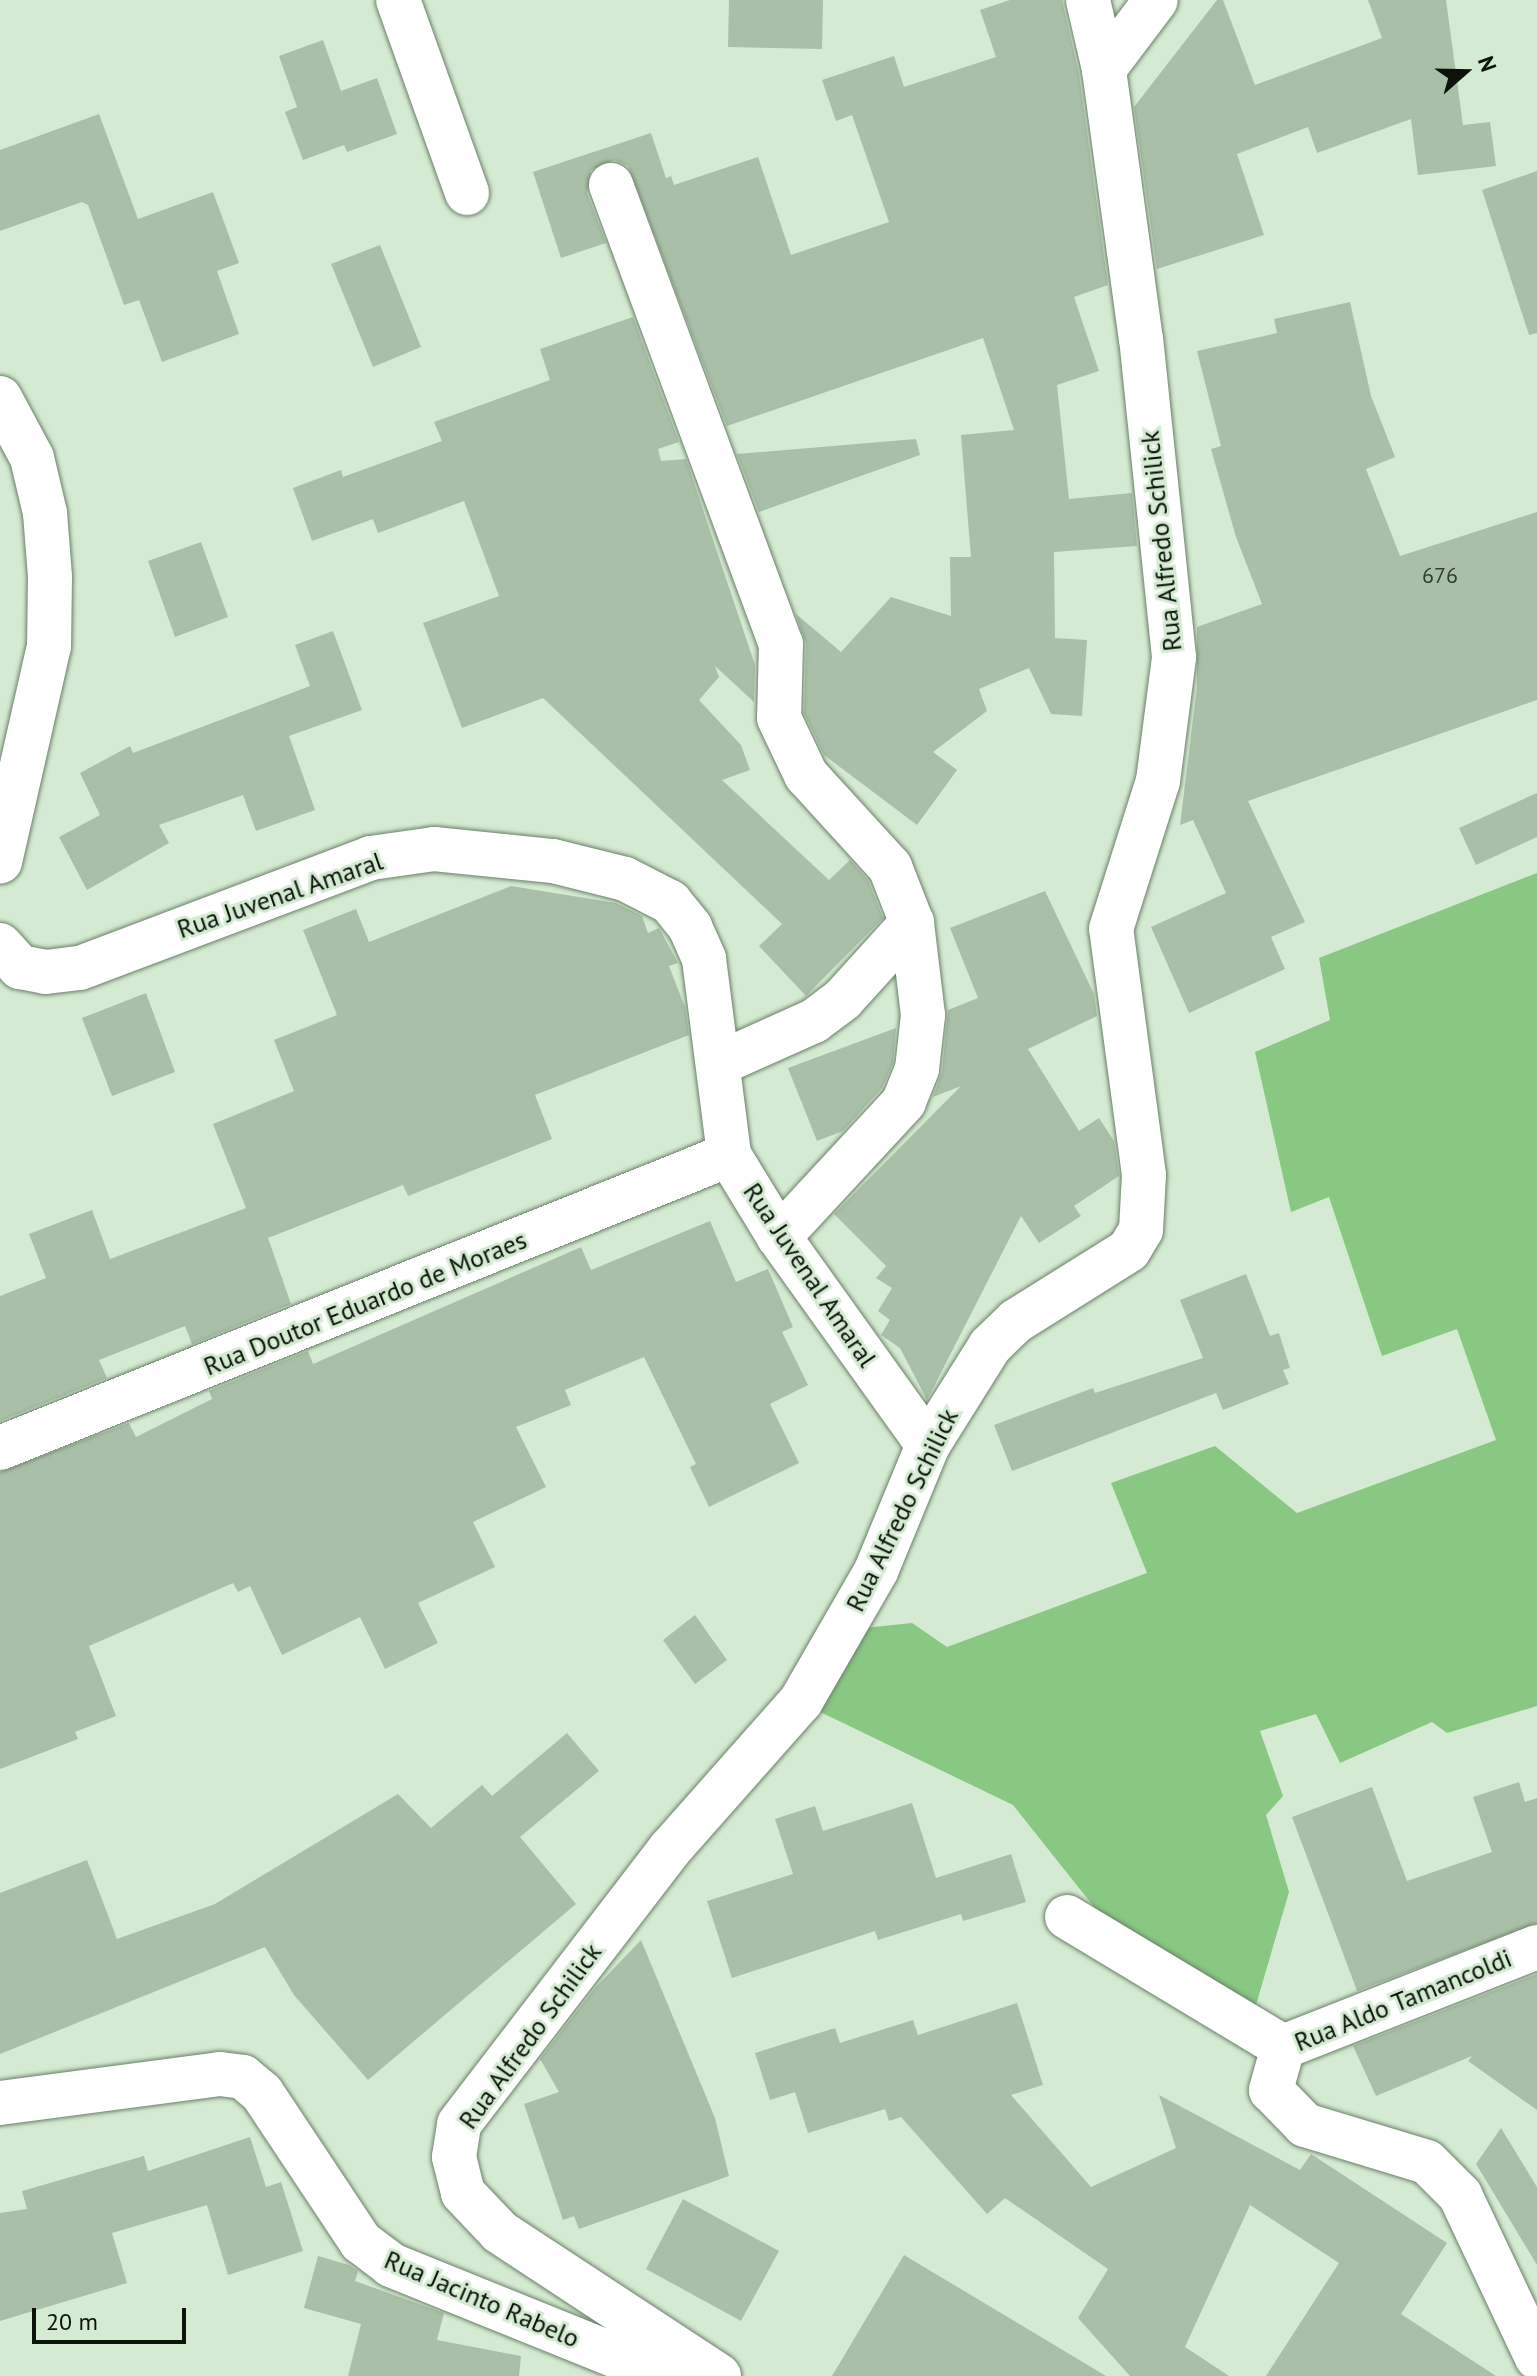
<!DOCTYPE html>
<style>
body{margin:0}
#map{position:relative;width:1537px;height:2376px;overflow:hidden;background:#d5ead2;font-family:"PT Sans",sans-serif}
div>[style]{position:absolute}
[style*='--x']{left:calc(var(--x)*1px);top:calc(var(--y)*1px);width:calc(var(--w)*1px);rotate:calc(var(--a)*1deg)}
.forest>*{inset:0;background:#88c883}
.building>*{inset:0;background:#aabfa8}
.roads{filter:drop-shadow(0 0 2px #6c806a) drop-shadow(0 0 2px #6c806a)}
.minor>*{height:44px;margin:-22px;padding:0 22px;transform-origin:22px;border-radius:22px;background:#fff}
span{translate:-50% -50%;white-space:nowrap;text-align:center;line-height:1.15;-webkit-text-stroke:6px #d5ead2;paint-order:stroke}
.number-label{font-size:22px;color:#333e32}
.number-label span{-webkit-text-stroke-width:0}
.street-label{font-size:26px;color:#0b130b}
.north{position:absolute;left:1425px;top:32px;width:80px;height:80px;-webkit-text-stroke:6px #d5ead2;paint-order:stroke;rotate:70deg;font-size:22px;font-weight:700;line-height:32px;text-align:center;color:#0b130b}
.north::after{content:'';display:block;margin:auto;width:28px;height:36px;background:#0b130b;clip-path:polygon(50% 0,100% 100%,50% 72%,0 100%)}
.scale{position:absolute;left:32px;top:2308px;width:154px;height:36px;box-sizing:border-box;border:4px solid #0b130b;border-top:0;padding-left:10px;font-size:24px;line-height:28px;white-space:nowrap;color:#0b130b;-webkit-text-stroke:6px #d5ead2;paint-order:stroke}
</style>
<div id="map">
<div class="forest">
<div style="clip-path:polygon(1537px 873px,1537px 1706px,1447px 1733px,1432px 1722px,1340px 1763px,1316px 1714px,1260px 1731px,1283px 1796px,1266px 1815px,1289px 1892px,1251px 2022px,1106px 1922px,1013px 1805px,812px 1708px,864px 1628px,912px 1623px,947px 1647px,1147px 1573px,1111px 1483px,1215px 1446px,1297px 1513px,1496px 1440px,1457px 1329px,1382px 1356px,1329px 1197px,1291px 1212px,1255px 1052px,1330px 1020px,1319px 958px)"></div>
</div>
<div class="building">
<div style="clip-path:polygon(729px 0,823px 0,822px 49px,728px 47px)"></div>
<div style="clip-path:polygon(1010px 0,1062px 0,1079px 74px,1108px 285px,1074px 297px,1099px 371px,1057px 385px,1069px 499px,1132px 493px,1137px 546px,1054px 552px,1055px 638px,1087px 640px,1082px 716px,1051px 714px,1029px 668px,979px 689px,987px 711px,933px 752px,957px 770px,917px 825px,824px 755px,804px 713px,806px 644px,796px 614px,841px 652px,891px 597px,951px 616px,950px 557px,971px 557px,961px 435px,1014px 430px,983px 338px,727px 426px,628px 166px,614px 160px,591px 170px,587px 193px,606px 243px,561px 258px,533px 172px,651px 133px,666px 178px,671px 176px,674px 185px,758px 157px,791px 255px,889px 222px,852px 115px,836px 121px,822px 80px,894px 56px,904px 87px,996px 57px,980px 10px)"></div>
<div style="clip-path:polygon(1217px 0,1223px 0,1255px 85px,1382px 38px,1368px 0,1446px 0,1463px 125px,1490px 122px,1496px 166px,1418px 175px,1411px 119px,1317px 153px,1308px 127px,1237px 154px,1264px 235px,1157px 269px,1134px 107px)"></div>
<div style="clip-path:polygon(323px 40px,341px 91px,377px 78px,397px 134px,347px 152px,344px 145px,303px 160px,285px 112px,297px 107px,279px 56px)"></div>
<div style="clip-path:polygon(99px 114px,138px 219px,213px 192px,239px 263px,217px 271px,239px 334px,162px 362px,139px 300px,124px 305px,88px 205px,82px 202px,0 231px,0 150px)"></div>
<div style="clip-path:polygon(1537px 171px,1537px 333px,1529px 335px,1482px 190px)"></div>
<div style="clip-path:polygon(380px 245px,421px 347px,373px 367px,331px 264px)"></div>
<div style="clip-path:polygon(1350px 302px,1371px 396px,1395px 457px,1366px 469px,1400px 556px,1537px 512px,1537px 700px,1248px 801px,1305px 922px,1271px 937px,1285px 969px,1189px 1013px,1151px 927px,1226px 893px,1193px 820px,1180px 825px,1197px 687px,1197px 627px,1262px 604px,1236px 537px,1211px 449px,1221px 446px,1197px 351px,1277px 333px,1274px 319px)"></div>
<div style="clip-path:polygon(633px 317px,679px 442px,658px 449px,661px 461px,686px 459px,755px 665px,754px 702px,715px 666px,719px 677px,699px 700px,741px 745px,750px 770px,722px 780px,829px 880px,850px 860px,868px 880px,883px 918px,806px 996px,759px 946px,782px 924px,543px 698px,462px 728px,423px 623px,499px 596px,464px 501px,378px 533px,373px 519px,312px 541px,293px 488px,341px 470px,343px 477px,442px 441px,434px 422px,550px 380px,540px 349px)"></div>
<div style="clip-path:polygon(916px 439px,920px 455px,759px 512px,737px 454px)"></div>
<div style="clip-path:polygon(201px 542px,228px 617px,175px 637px,148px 561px)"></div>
<div style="clip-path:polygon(333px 631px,362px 710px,289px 736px,315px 810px,256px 831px,243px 795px,159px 825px,169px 843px,87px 890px,59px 837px,100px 815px,80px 773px,130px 746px,133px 753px,310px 686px,295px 645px)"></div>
<div style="clip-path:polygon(1537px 793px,1537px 837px,1476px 865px,1459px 828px)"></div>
<div style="clip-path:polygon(511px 886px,616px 903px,642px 916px,648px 933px,659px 928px,678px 963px,669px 966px,685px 1007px,689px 1035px,535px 1095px,552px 1139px,408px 1196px,403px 1185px,268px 1238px,291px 1304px,192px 1344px,185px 1326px,99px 1360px,107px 1378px,0 1421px,0 1296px,46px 1278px,29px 1234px,92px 1210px,110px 1259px,246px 1208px,213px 1124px,294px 1091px,274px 1040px,337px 1015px,303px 930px,356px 909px,369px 942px)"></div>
<div style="clip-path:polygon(1045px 891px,1094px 994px,1097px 1016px,1028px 1049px,1079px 1131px,1099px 1118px,1114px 1141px,1119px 1176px,1074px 1206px,1081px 1216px,1039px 1243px,1021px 1216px,927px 1400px,900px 1348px,881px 1335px,890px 1320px,878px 1311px,892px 1288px,876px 1278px,886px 1266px,834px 1214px,961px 1086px,933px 1097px,942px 1072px,948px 1010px,978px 998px,950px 928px)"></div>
<div style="clip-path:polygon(146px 993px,175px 1072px,112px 1096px,82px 1018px)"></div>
<div style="clip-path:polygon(896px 1028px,893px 1063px,882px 1088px,843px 1131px,817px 1141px,788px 1068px)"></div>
<div style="clip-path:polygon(710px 1221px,736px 1282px,768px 1269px,793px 1327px,782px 1332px,808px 1385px,770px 1404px,799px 1463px,709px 1507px,690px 1467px,696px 1464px,644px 1357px,565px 1390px,571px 1405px,516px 1427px,546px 1487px,473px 1522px,495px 1567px,418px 1603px,438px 1643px,385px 1669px,360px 1617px,282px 1655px,250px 1586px,238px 1592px,233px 1583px,89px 1646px,116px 1716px,75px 1732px,78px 1739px,0 1769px,0 1472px,129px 1423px,136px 1437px,212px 1399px,209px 1391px,308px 1351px,313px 1364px,581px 1247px,591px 1270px)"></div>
<div style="clip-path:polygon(1246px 1274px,1270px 1336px,1279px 1333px,1290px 1368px,1283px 1370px,1289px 1384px,1223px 1410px,1216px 1393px,1012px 1471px,994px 1425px,1093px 1388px,1095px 1393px,1203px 1358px,1180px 1300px)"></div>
<div style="clip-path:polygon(695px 1615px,727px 1660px,695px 1684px,663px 1640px)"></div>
<div style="clip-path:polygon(567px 1733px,599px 1771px,520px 1837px,576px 1904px,368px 2080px,294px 1995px,265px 1947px,0 2054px,0 1893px,87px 1860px,117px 1939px,215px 1904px,398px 1794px,431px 1828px,482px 1785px,492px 1796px)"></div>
<div style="clip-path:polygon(1519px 1782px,1525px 1802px,1537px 1798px,1537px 1923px,1357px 1991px,1292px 1817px,1372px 1787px,1407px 1881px,1492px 1852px,1473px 1797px)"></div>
<div style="clip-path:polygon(912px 1803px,936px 1878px,1011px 1854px,1026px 1902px,963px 1921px,961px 1914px,878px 1940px,875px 1931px,732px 1978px,707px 1901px,793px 1874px,775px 1819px,815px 1806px,823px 1831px)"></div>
<div style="clip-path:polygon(641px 1940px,715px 2118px,729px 2176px,579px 2229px,574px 2216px,563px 2220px,524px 2104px,559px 2092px,540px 2059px,595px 1988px)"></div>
<div style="clip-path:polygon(1537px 1974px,1537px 2110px,1468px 2061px,1472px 2056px,1376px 2096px,1353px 2046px)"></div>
<div style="clip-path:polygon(1017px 2003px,1043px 2085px,1011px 2095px,1091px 2187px,1176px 2148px,1159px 2095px,1300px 2170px,1311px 2154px,1447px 2243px,1401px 2314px,1496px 2376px,1266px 2376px,1339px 2263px,1250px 2205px,1185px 2347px,1229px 2376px,1130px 2376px,1078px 2318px,1108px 2269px,1005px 2198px,987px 2214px,901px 2117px,889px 2121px,885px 2109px,808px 2133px,795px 2092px,770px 2100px,755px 2053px,835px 2028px,840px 2043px,913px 2020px,918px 2035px)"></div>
<div style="clip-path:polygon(1501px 2128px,1537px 2187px,1537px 2265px,1476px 2164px)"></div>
<div style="clip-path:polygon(250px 2137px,266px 2187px,281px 2182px,303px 2251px,228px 2275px,207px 2205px,112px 2233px,127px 2283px,0 2321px,0 2213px,27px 2209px,22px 2191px,144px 2156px,148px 2171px)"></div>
<div style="clip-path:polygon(683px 2199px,779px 2251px,741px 2321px,646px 2269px)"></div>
<div style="clip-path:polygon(904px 2255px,1016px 2322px,1106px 2376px,832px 2376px)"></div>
<div style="clip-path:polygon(318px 2256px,349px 2265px,358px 2271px,355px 2281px,444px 2313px,437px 2340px,521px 2356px,519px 2376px,348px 2376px,361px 2324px,304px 2308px)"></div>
</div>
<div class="roads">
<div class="minor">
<div style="--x:398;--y:0;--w:205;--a:70.3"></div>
<div style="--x:1104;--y:69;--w:86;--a:-53"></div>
<div style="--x:611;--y:185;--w:489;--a:69.7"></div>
<div style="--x:781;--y:644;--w:74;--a:91.5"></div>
<div style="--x:779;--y:718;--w:63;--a:64.7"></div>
<div style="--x:806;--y:775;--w:125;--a:47.6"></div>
<div style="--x:890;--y:867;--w:60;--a:68.6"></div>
<div style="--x:912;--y:923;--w:93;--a:83.2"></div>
<div style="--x:923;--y:1015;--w:54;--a:96.3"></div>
<div style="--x:917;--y:1069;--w:35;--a:112"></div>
<div style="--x:904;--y:1102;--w:184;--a:132.8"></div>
<div style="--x:0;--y:398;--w:68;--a:61.9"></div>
<div style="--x:32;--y:458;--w:57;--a:76.7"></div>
<div style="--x:45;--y:513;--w:64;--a:85.5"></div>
<div style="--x:50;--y:577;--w:69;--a:90.8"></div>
<div style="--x:49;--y:646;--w:221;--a:102.8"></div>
<div style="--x:0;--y:945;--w:30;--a:48"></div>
<div style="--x:20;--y:967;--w:26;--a:11"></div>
<div style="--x:46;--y:972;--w:34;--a:-7"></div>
<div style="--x:80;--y:968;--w:311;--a:-20.7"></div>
<div style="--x:371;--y:858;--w:64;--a:-8.1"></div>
<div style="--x:434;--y:849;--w:120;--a:5.8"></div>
<div style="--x:553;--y:861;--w:74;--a:14"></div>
<div style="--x:625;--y:879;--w:51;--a:27.1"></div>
<div style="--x:670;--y:902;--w:32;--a:51"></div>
<div style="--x:690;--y:927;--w:35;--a:66"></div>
<div style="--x:704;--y:959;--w:198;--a:82.7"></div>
<div style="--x:729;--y:1155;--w:96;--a:58.6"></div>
<div style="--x:779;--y:1237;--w:256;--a:54.4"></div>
<div style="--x:720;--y:1063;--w:103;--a:-24.1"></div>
<div style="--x:814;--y:1021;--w:36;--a:-37"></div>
<div style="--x:843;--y:999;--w:103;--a:-47.8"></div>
<div style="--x:0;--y:1448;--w:786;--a:-21.9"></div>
<div style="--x:1067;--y:1917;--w:252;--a:31"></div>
<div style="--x:1537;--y:1947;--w:273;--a:158.5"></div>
<div style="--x:1283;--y:2047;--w:45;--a:105.6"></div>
<div style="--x:1271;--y:2090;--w:49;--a:45.8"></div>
<div style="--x:1305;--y:2125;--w:127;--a:16.9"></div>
<div style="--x:1427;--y:2162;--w:47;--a:45"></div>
<div style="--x:1460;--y:2195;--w:180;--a:64.7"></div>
<div style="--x:0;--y:2103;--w:222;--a:-7.5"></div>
<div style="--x:220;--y:2074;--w:23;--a:7"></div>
<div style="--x:243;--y:2077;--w:25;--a:40"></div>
<div style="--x:262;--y:2093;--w:179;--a:56.4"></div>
<div style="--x:361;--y:2242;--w:38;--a:37"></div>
<div style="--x:391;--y:2265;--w:297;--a:22"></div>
<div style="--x:719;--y:2376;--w:262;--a:-146.7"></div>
<div style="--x:500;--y:2232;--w:54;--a:-133.5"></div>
<div style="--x:463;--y:2193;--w:37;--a:-104"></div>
<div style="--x:454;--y:2157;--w:33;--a:-81"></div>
<div style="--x:459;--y:2124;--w:347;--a:-52.5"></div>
<div style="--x:670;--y:1849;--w:198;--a:-48.5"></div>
<div style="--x:801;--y:1701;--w:150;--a:-60"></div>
<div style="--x:876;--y:1571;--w:136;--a:-67.6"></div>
<div style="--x:928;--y:1445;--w:117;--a:-57.9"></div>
<div style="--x:990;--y:1346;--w:36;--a:-44"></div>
<div style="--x:1016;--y:1321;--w:133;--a:-32.1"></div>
<div style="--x:1129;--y:1250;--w:23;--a:-59"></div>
<div style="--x:1141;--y:1230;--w:55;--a:-86.9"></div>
<div style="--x:1144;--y:1175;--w:248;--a:-97.6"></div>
<div style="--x:1111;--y:929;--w:155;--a:-72.4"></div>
<div style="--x:1158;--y:781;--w:125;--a:-82.6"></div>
<div style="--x:1174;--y:657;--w:319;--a:-95.9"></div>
<div style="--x:1141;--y:340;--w:274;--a:-97.8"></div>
<div style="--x:1104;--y:69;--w:71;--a:-103.1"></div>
</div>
</div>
<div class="number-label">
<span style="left:1440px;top:576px">676</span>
</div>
<div class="street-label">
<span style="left:1161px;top:541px;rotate:-96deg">Rua Alfredo Schilick</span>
<span style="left:280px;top:895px;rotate:-19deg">Rua Juvenal Amaral</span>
<span style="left:810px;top:1275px;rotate:56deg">Rua Juvenal Amaral</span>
<span style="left:365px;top:1303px;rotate:-22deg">Rua Doutor Eduardo de Moraes</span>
<span style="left:902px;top:1510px;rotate:-64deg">Rua Alfredo Schilick</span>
<span style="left:1403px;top:2000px;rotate:-22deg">Rua Aldo Tamancoldi</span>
<span style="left:530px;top:2036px;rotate:-54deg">Rua Alfredo Schilick</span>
<span style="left:482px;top:2299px;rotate:23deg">Rua Jacinto Rabelo</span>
</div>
<div class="north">N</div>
<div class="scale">20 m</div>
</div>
